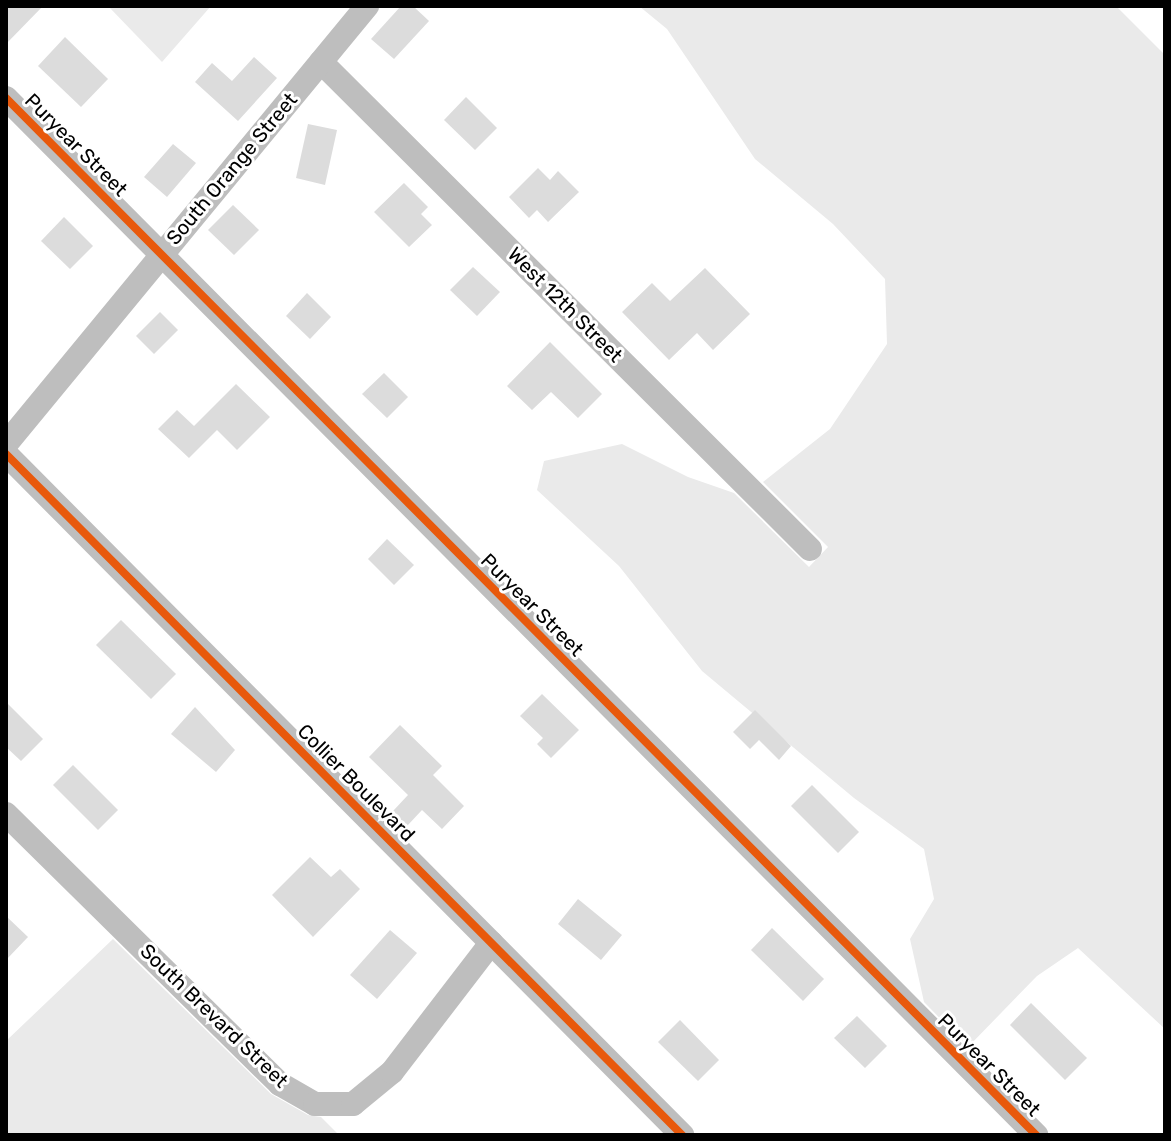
<!DOCTYPE html>
<style>
body{margin:0}
#map{position:relative;width:1171px;height:1141px;overflow:hidden;background:#fff;font-family:Rubik,sans-serif}
div>[style]{position:absolute}
[style*='--x']{left:calc(var(--x)*1px);top:calc(var(--y)*1px);width:calc(var(--w)*1px);rotate:calc(var(--a)*1deg)}
.green>*{inset:0;background:#eaeaea}
.building>*{inset:0;background:#dcdcdc}
.minor>*{height:24px;margin:-12px;padding:0 12px;transform-origin:12px;border-radius:12px;background:#bebebe}
.cycleway>*{height:8px;margin:-4px;padding:0 4px;transform-origin:4px;border-radius:4px;background:#e8590c}
span{translate:-50% -50%;white-space:nowrap;text-align:center;line-height:1.15;-webkit-text-stroke:6px #fff;paint-order:stroke}
.street-label{font-size:20px;color:#000}
.frame{position:absolute;inset:0;border:8px solid #000;pointer-events:none}
</style>
<div id="map">
<div class="green">
<div style="clip-path:polygon(108px 6px,211px 6px,162px 62px)"></div>
<div style="clip-path:polygon(639px 6px,1116px 6px,1165px 55px,1165px 1029px,1078px 948px,1037px 976px,968px 1047px,924px 1002px,910px 939px,934px 899px,924px 849px,854px 798px,702px 671px,619px 566px,537px 490px,544px 461px,622px 444px,688px 477px,734px 493px,809px 567px,828px 547px,763px 482px,830px 429px,887px 344px,885px 279px,833px 224px,755px 159px,667px 29px)"></div>
<div style="clip-path:polygon(113px 939px,271px 1094px,308px 1115px,321px 1117px,339px 1135px,6px 1135px,6px 1041px)"></div>
</div>
<div class="building">
<div style="clip-path:polygon(6px 6px,43px 6px,6px 44px)"></div>
<div style="clip-path:polygon(401px 6px,413px 6px,429px 21px,394px 59px,371px 39px)"></div>
<div style="clip-path:polygon(65px 37px,108px 79px,81px 107px,38px 66px)"></div>
<div style="clip-path:polygon(254px 57px,277px 78px,238px 121px,195px 82px,212px 63px,232px 81px)"></div>
<div style="clip-path:polygon(466px 97px,497px 128px,475px 150px,444px 120px)"></div>
<div style="clip-path:polygon(308px 124px,337px 130px,325px 185px,296px 178px)"></div>
<div style="clip-path:polygon(173px 144px,196px 163px,167px 197px,144px 177px)"></div>
<div style="clip-path:polygon(538px 168px,550px 180px,558px 171px,579px 192px,548px 222px,537px 210px,529px 218px,509px 197px)"></div>
<div style="clip-path:polygon(404px 183px,428px 207px,421px 214px,432px 225px,409px 247px,374px 212px)"></div>
<div style="clip-path:polygon(233px 205px,259px 230px,234px 255px,208px 230px)"></div>
<div style="clip-path:polygon(64px 217px,93px 246px,70px 269px,41px 241px)"></div>
<div style="clip-path:polygon(473px 267px,500px 292px,477px 316px,450px 290px)"></div>
<div style="clip-path:polygon(705px 268px,750px 314px,713px 350px,697px 333px,669px 360px,622px 312px,652px 283px,670px 301px)"></div>
<div style="clip-path:polygon(307px 293px,331px 317px,310px 339px,286px 316px)"></div>
<div style="clip-path:polygon(160px 312px,178px 330px,154px 354px,136px 336px)"></div>
<div style="clip-path:polygon(550px 342px,602px 394px,578px 418px,551px 392px,532px 410px,507px 386px)"></div>
<div style="clip-path:polygon(384px 373px,408px 397px,387px 418px,362px 394px)"></div>
<div style="clip-path:polygon(236px 384px,270px 417px,237px 450px,217px 430px,189px 458px,158px 429px,177px 410px,194px 426px)"></div>
<div style="clip-path:polygon(387px 539px,414px 565px,394px 585px,368px 559px)"></div>
<div style="clip-path:polygon(121px 620px,176px 674px,151px 699px,96px 645px)"></div>
<div style="clip-path:polygon(542px 694px,579px 730px,551px 758px,537px 744px,543px 738px,520px 716px)"></div>
<div style="clip-path:polygon(6px 702px,43px 739px,21px 761px,6px 747px)"></div>
<div style="clip-path:polygon(195px 707px,235px 750px,216px 772px,171px 734px)"></div>
<div style="clip-path:polygon(755px 710px,791px 746px,779px 760px,759px 740px,750px 749px,733px 732px)"></div>
<div style="clip-path:polygon(400px 725px,442px 766px,433px 775px,464px 806px,442px 829px,422px 810px,407px 826px,393px 811px,408px 795px,369px 757px)"></div>
<div style="clip-path:polygon(73px 765px,118px 810px,98px 830px,53px 785px)"></div>
<div style="clip-path:polygon(812px 785px,859px 832px,838px 853px,791px 806px)"></div>
<div style="clip-path:polygon(310px 857px,331px 877px,340px 869px,360px 889px,313px 937px,272px 895px)"></div>
<div style="clip-path:polygon(578px 899px,622px 935px,601px 960px,558px 924px)"></div>
<div style="clip-path:polygon(6px 916px,28px 937px,6px 960px)"></div>
<div style="clip-path:polygon(772px 928px,824px 979px,803px 1001px,751px 950px)"></div>
<div style="clip-path:polygon(390px 930px,417px 953px,377px 999px,350px 975px)"></div>
<div style="clip-path:polygon(1031px 1003px,1087px 1058px,1065px 1080px,1010px 1025px)"></div>
<div style="clip-path:polygon(857px 1016px,887px 1046px,865px 1068px,834px 1038px)"></div>
<div style="clip-path:polygon(680px 1020px,719px 1060px,698px 1081px,658px 1042px)"></div>
</div>
<div class="minor">
<div style="--x:321;--y:62;--w:690;--a:44.88"></div>
<div style="--x:6;--y:98;--w:1462;--a:45.19"></div>
<div style="--x:6;--y:444;--w:568;--a:-50.5"></div>
<div style="--x:6;--y:454;--w:960;--a:45.21"></div>
<div style="--x:6;--y:814;--w:385;--a:44.6"></div>
<div style="--x:280;--y:1084;--w:40;--a:29.7"></div>
<div style="--x:315;--y:1104;--w:38;--a:0"></div>
<div style="--x:353;--y:1104;--w:50;--a:-39.4"></div>
<div style="--x:392;--y:1072;--w:163;--a:-52.5"></div>
</div>
<div class="cycleway">
<div style="--x:6;--y:98;--w:1462;--a:45.19"></div>
<div style="--x:6;--y:454;--w:960;--a:45.21"></div>
</div>
<div class="street-label">
<span style="left:76px;top:145px;rotate:45deg">Puryear Street</span>
<span style="left:232px;top:169px;rotate:-50deg">South Orange Street</span>
<span style="left:565px;top:305px;rotate:45deg">West 12th Street</span>
<span style="left:532px;top:605px;rotate:45deg">Puryear Street</span>
<span style="left:356px;top:783px;rotate:45deg">Collier Boulevard</span>
<span style="left:214px;top:1016px;rotate:44deg">South Brevard Street</span>
<span style="left:989px;top:1065px;rotate:45deg">Puryear Street</span>
</div>
<div class="frame"></div>
</div>
